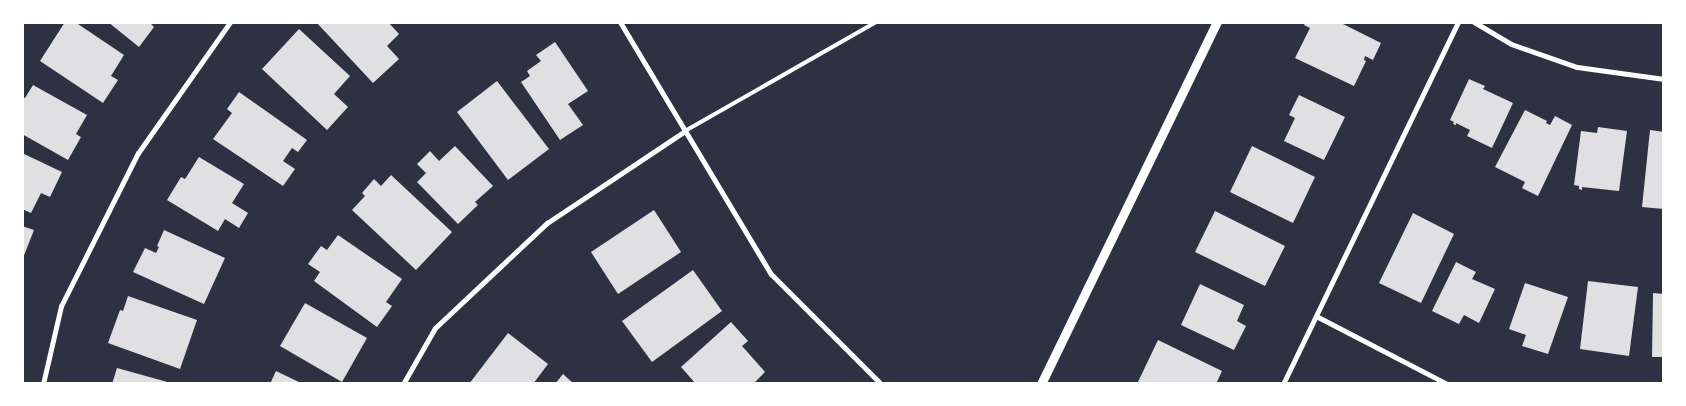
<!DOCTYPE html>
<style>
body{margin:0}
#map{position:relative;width:1686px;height:406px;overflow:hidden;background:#2d3142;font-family:"Space Grotesk",sans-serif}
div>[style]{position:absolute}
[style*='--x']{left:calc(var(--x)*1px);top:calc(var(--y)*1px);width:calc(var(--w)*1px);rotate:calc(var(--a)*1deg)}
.building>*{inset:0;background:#e0e0e3}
.service>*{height:4px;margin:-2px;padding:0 2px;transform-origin:2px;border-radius:2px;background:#fff}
.minor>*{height:5px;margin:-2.5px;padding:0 2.5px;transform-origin:2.5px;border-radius:2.5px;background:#fff}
.tertiary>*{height:9px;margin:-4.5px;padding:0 4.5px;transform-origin:4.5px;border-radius:4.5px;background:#fff}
span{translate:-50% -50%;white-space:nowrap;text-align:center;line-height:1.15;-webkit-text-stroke:4px #fff;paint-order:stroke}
.frame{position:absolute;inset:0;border:24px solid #fff;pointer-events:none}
</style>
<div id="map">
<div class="building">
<div style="clip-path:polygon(65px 22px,75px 22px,124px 55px,111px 76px,118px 80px,103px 103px,40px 61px)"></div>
<div style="clip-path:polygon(108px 22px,149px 22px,154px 27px,139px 47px)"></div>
<div style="clip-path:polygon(316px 22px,388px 22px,399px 34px,387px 46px,399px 59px,373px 83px)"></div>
<div style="clip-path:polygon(1306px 22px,1339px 22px,1381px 43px,1373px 60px,1365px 56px,1364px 60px,1366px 61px,1354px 86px,1295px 58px,1310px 28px,1304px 25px)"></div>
<div style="clip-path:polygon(299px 29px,350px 76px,334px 94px,348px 107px,327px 130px,262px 69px)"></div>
<div style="clip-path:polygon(555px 42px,588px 91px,568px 104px,583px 125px,560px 140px,521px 82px,530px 76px,527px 71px,541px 61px,536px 55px)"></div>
<div style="clip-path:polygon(1469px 79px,1485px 86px,1483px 89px,1513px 103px,1492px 148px,1467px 136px,1470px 130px,1456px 123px,1456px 125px,1453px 124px,1454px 122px,1450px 120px)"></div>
<div style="clip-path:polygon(497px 81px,549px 149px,508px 180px,457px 112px)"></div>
<div style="clip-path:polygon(33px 85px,87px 115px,76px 134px,81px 137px,68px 160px,22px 134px,22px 97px,25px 98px)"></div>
<div style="clip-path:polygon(239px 92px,307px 140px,298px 152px,292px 148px,283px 161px,295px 169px,283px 186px,213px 139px,232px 113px,227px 109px)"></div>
<div style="clip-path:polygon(1299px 95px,1345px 117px,1324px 160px,1284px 141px,1295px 118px,1289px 115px)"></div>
<div style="clip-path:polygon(1525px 110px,1547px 121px,1546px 123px,1550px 125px,1555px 116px,1572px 125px,1538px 196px,1522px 188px,1525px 182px,1495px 167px)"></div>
<div style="clip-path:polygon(1598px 127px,1627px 131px,1619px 191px,1582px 187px,1582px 190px,1579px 189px,1579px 186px,1574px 185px,1581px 131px,1597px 133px)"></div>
<div style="clip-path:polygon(1650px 130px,1664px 132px,1664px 209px,1642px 207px)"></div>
<div style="clip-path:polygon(455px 146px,493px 186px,475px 202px,478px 205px,458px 224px,417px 182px,426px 173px,417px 164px,430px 151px,439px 161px)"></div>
<div style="clip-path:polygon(1252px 146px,1315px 177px,1293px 223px,1230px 192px)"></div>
<div style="clip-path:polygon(22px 153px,62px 172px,50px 197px,41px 193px,31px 213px,22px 209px)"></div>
<div style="clip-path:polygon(199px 157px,244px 184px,232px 203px,248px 213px,239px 228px,225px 219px,218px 231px,167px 200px,181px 177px,185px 179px)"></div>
<div style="clip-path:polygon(391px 175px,452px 232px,416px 270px,352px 210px,365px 196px,362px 193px,374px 179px,381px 186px)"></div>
<div style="clip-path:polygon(654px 210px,681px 252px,618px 294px,591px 252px)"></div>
<div style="clip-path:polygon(1215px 211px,1285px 246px,1265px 286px,1195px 252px)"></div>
<div style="clip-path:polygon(1413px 213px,1454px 234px,1421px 303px,1379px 283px)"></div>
<div style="clip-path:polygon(22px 226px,34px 230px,23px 258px,22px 258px)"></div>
<div style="clip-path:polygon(164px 230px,225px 258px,204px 304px,133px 272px,145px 248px,156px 253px,159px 247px,157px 246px)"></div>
<div style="clip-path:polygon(338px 235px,402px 279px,386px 302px,392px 306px,377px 327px,314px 281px,320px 272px,308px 264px,321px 246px,327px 250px)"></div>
<div style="clip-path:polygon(1456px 262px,1476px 272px,1472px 279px,1495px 289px,1479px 323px,1464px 315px,1459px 324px,1432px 311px)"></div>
<div style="clip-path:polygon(693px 270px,722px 311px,652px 362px,622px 321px)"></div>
<div style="clip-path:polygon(1588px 281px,1638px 287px,1629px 356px,1580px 349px)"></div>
<div style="clip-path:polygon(1525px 283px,1568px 297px,1548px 354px,1522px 346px,1526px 335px,1509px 329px)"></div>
<div style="clip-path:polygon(1200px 284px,1244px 305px,1237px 321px,1246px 326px,1234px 350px,1181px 325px)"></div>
<div style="clip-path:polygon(1653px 293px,1664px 294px,1664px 357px,1652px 357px)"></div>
<div style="clip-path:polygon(128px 296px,197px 320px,180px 369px,108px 343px,120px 310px,123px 311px)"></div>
<div style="clip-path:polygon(305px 303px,367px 338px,342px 382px,280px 346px)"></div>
<div style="clip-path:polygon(731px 322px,748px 341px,742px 346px,765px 372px,753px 384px,696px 384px,681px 367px)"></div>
<div style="clip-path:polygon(508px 333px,548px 364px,533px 384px,469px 384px)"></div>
<div style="clip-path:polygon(1158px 340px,1222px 371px,1216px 384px,1137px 384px)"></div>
<div style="clip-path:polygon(117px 368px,171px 383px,170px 384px,112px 384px)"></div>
<div style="clip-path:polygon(276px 371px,303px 384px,270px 384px)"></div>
<div style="clip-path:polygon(563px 374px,574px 384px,555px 384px)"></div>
</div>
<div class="service">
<div style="--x:685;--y:131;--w:220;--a:-29.7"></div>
</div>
<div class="minor">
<div style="--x:620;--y:22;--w:294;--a:59.1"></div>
<div style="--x:771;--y:274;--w:156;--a:45"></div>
<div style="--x:1474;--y:22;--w:43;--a:30.7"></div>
<div style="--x:1511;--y:44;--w:70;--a:19.2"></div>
<div style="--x:1577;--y:67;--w:88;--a:7.9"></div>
<div style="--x:1316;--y:316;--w:148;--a:27.4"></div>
<div style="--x:43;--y:384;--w:80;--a:-77"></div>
<div style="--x:61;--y:306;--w:171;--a:-63.3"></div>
<div style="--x:138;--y:153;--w:160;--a:-54.9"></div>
<div style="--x:403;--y:384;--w:64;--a:-60.3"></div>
<div style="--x:435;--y:328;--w:154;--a:-43.2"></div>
<div style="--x:547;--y:223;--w:166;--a:-33.7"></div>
<div style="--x:1283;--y:384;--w:402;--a:-64.2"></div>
</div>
<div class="tertiary">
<div style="--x:1041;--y:384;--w:403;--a:-64.1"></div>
</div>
<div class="frame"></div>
</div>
